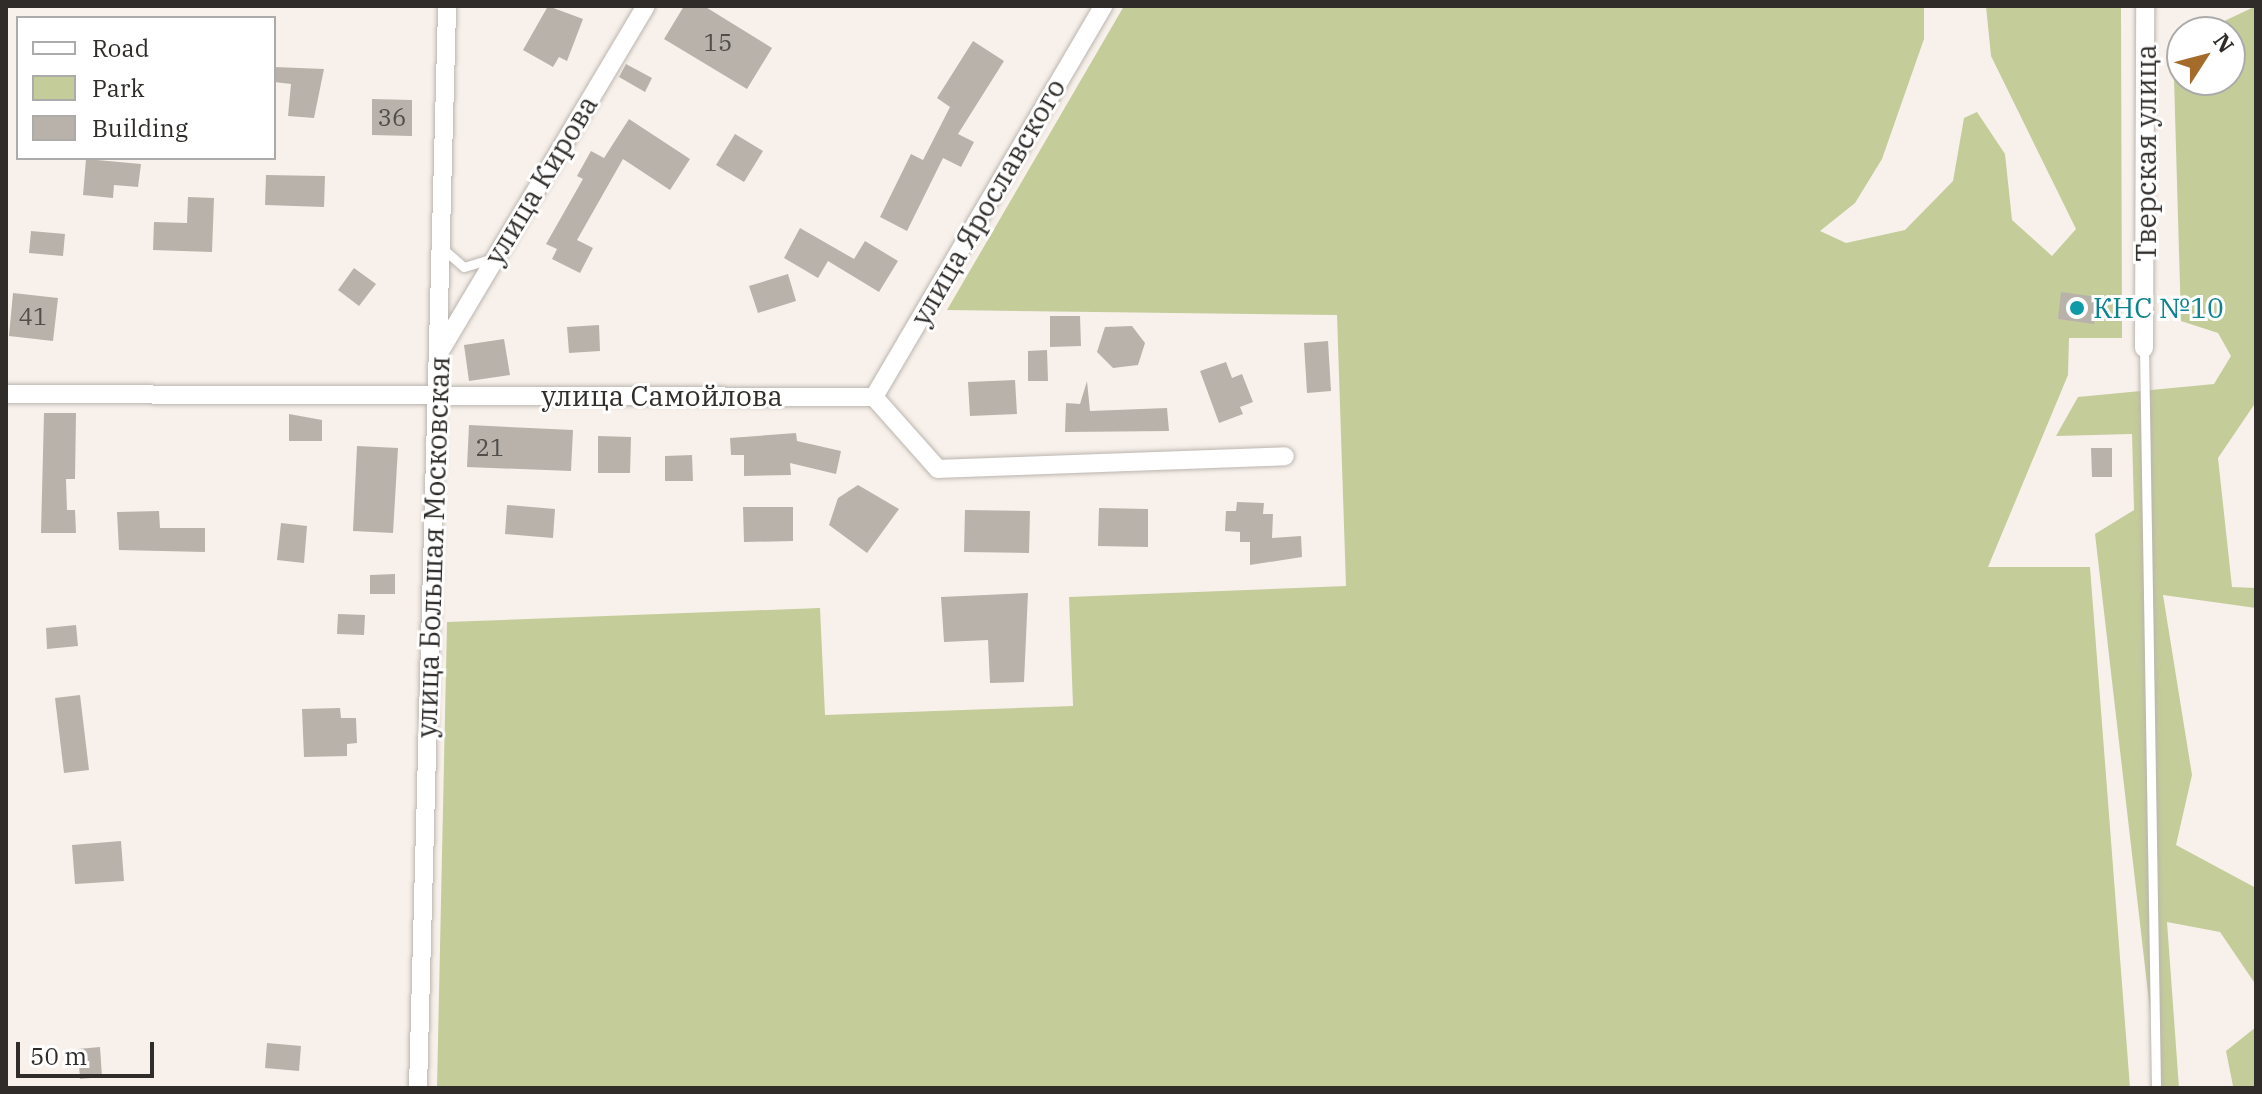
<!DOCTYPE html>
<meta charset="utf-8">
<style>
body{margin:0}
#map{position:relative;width:2262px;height:1094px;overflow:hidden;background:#f8f1eb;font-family:"IBM Plex Serif",serif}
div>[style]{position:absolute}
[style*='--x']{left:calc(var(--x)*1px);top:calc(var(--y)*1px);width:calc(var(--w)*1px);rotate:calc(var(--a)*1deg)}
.green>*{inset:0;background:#c4cc9a}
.building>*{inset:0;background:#b8b2ab}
.roads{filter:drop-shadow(0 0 2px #bbb5af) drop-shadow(0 0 2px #bbb5af)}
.service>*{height:9px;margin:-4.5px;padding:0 4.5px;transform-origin:4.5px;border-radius:4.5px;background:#fff}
.minor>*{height:18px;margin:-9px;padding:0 9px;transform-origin:9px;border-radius:9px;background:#fff}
.dots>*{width:22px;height:22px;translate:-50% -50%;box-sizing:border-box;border:4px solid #fff;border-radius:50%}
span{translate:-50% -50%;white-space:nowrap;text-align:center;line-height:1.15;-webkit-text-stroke:6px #fff;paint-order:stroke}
.number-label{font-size:24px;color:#514e4a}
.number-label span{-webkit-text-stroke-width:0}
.street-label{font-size:28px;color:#2f2c2a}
.culture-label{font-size:28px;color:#0d838f}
.left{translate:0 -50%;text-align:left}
.frame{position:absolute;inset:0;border:8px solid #2f2c2a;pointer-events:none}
.legend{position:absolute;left:16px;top:16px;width:260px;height:144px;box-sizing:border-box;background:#fff;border:2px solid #acabaa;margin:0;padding:10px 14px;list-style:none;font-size:24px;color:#2f2c2a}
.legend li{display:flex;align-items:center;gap:16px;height:40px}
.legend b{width:40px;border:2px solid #acabaa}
.north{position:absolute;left:2166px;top:16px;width:80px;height:80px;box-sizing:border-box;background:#fff;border:2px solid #acabaa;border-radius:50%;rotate:54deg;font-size:22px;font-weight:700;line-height:32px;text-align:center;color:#2f2c2a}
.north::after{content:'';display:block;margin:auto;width:28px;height:36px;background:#a56b2b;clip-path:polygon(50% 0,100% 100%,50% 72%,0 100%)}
.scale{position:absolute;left:16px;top:1042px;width:138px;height:36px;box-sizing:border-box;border:4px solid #2f2c2a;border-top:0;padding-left:10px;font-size:24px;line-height:28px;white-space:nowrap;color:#2f2c2a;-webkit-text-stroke:6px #fff;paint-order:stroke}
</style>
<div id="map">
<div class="green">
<div style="clip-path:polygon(1124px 6px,1924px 6px,1924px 39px,1882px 159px,1855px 203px,1820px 231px,1846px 243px,1905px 230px,1953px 181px,1964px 118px,1977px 112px,2005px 154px,2012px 220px,2052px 256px,2076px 229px,1991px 56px,1986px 6px,2121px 6px,2122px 338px,2069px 338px,2068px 375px,1988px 567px,2090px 567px,2130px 1088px,437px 1088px,447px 622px,820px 608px,825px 715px,1073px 706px,1069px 597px,1346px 586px,1337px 315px,947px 310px)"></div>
<div style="clip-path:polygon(2256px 6px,2256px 402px,2218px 458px,2232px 587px,2256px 588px,2256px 608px,2163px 595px,2192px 775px,2176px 845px,2256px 888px,2256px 985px,2220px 932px,2167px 922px,2179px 1088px,2159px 1088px,2095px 534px,2134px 510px,2132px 434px,2056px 436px,2078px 397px,2214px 384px,2231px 356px,2218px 333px,2181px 321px,2173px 44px,2182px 40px,2182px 80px,2230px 80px,2230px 32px,2201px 32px)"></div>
<div style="clip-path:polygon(2256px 1027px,2256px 1088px,2233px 1086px,2226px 1051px)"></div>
</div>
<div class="building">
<div style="clip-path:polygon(548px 6px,583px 19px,567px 61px,559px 57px,553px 67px,523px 50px)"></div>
<div style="clip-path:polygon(684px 6px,704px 6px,772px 48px,747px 89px,664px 39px)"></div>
<div style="clip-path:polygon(973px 41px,1004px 61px,958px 134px,974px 142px,961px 167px,943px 158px,907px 231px,880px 217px,911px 154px,923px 160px,950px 107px,937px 98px)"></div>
<div style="clip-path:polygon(626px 64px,652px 78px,645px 92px,619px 77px)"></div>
<div style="clip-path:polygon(274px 67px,324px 69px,314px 118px,288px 116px,291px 84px,274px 82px)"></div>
<div style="clip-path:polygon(372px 99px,412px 100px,412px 136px,372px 135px)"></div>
<div style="clip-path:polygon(629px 119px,690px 159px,670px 190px,623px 159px,577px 240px,593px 248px,580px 273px,552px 259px,557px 249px,546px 244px,583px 179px,577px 176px,591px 151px,604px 158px)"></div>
<div style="clip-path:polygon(735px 134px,763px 151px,744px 182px,716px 165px)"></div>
<div style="clip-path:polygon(86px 159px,141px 164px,138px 187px,114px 185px,113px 198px,83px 195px)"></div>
<div style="clip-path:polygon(266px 175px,325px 176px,324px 207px,265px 205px)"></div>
<div style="clip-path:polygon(188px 197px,214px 198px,212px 252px,153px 250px,154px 222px,187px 223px)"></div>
<div style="clip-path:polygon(800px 228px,854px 259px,865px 241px,898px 261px,879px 292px,828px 261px,818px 278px,784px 258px)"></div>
<div style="clip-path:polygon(31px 231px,65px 234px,63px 256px,29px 253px)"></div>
<div style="clip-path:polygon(354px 268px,376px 284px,359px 306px,338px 290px)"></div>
<div style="clip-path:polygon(788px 274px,796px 301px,758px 313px,749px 286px)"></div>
<div style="clip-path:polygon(2061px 292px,2097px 297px,2094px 324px,2058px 319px)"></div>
<div style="clip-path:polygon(13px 293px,58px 298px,53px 341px,9px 336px)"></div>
<div style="clip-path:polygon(1050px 316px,1080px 316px,1081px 346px,1050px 347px)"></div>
<div style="clip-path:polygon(599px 325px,600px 351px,569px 353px,567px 327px)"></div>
<div style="clip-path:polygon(1132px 326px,1145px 343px,1138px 365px,1113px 368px,1097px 352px,1105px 327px)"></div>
<div style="clip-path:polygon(504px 339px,510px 375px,469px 381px,464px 345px)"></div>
<div style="clip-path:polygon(1328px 341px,1331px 391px,1307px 393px,1304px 343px)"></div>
<div style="clip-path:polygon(1047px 350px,1048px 381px,1028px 381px,1028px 351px)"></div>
<div style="clip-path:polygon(1226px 362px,1232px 378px,1242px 374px,1253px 402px,1240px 407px,1243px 414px,1219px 423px,1200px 371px)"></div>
<div style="clip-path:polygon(1015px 380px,1017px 414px,970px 416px,968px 382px)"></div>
<div style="clip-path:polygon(1087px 381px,1090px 411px,1167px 408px,1169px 431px,1065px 432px,1066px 403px,1080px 404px)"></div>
<div style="clip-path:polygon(44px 413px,76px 413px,75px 479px,66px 479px,67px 510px,75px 510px,76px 533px,41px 533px)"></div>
<div style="clip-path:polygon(289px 414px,322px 420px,322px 441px,289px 441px)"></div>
<div style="clip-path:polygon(469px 425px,573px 430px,571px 471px,467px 467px)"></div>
<div style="clip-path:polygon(796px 433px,797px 441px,841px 451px,836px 474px,790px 463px,791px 475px,744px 476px,744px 455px,731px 455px,730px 438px)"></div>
<div style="clip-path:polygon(598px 436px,631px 437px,630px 473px,598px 473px)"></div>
<div style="clip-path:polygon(357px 446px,398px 448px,393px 533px,353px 531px)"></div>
<div style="clip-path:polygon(2091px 448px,2112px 448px,2112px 477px,2092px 477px)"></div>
<div style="clip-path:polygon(692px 455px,693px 481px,665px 481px,665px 456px)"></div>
<div style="clip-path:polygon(858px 485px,899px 509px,867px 553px,829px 525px,838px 498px)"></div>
<div style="clip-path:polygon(1237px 502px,1264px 503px,1263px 514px,1273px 514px,1272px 538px,1301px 536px,1302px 557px,1250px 565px,1250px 542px,1240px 542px,1240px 532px,1225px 531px,1226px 511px,1236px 511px)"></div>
<div style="clip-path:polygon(507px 505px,555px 509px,553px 538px,505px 534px)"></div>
<div style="clip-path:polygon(743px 507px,793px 507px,793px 541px,744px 542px)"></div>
<div style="clip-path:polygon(1099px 508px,1148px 509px,1148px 547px,1098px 546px)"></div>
<div style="clip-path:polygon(965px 510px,1030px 511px,1029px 553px,964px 552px)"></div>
<div style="clip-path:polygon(159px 511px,160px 528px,205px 528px,205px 552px,119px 550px,117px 512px)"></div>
<div style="clip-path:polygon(281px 523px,307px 526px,304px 563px,277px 560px)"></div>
<div style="clip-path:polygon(395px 574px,395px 594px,370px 594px,370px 575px)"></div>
<div style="clip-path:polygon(1028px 593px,1024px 682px,990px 683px,988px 640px,944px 642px,941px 597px)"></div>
<div style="clip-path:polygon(338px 614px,365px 615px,364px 635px,337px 634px)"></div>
<div style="clip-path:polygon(76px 625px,78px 646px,47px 649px,46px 628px)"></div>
<div style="clip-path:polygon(80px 695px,89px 770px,64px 773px,55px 698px)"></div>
<div style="clip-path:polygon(340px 708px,341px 718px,356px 718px,357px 743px,347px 744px,347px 756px,304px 757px,302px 709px)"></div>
<div style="clip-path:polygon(121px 841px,124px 881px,75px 884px,72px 845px)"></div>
<div style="clip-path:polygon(267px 1043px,301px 1046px,299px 1071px,265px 1068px)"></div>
<div style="clip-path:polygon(100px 1047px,102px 1077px,80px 1079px,78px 1049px)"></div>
</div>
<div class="roads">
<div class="service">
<div style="--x:442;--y:248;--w:29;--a:41"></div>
<div style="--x:464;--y:267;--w:27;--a:-17"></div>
<div style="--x:2144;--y:348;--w:740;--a:89.07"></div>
</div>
<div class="minor">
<div style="--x:2144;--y:348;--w:342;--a:-89.8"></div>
<div style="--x:439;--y:353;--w:404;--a:-59.2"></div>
<div style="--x:6;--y:394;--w:868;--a:0.2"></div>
<div style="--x:874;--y:397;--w:96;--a:48.4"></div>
<div style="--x:938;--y:469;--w:347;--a:-2.1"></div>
<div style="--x:874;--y:397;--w:453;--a:-59.6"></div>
<div style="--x:418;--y:1088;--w:1082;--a:-88.46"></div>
</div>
</div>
<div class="dots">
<div style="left:2077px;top:308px;background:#0f9aa8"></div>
</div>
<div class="number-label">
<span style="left:718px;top:43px">15</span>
<span style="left:392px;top:118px">36</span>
<span style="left:33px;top:317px">41</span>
<span style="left:490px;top:448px">21</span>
</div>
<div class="street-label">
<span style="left:2146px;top:153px;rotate:-90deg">Тверская улица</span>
<span style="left:541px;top:180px;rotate:-59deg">улица Кирова</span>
<span style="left:988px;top:202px;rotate:-60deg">улица Ярославского</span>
<span style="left:662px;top:396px">улица Самойлова</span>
<span style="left:433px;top:547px;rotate:-88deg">улица Большая Московская</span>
</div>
<div class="culture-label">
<span class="left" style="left:2093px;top:308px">КНС №10</span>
</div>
<div class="frame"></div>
<ul class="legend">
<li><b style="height:10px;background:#fff"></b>Road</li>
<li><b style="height:22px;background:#c4cc9a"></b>Park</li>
<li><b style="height:22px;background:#b8b2ab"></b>Building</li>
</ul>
<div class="north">N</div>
<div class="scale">50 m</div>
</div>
